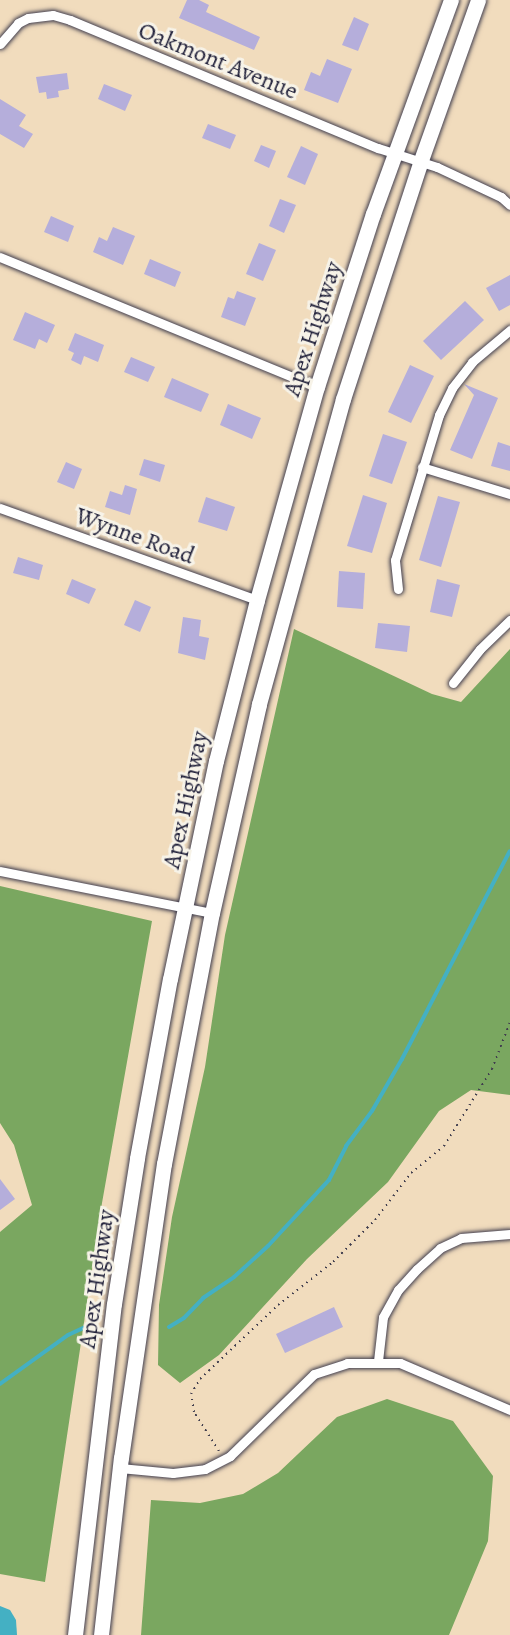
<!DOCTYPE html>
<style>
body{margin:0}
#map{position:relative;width:510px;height:1635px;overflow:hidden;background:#f1dcbd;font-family:Alegreya,serif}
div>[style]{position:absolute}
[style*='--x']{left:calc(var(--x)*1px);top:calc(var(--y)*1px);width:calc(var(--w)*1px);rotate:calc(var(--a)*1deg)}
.forest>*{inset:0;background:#7aa760}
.water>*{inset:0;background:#44b0c3}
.stream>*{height:4px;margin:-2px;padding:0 2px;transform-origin:2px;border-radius:2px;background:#44b0c3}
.building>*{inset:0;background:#b5aedb}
.path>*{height:2px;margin-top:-1px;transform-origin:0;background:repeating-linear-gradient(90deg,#413e4e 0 1.5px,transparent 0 6px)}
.roads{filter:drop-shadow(0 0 2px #413e4e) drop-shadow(0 0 2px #413e4e)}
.minor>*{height:9px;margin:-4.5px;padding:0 4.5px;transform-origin:4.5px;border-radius:4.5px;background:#fff}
.primary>*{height:15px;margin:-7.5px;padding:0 7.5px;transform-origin:7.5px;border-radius:7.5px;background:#fff}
span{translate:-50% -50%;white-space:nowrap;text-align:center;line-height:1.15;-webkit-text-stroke:6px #f7f3e8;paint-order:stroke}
.street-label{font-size:24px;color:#22223b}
</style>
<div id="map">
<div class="forest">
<div style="clip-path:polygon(294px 629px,432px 694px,461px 702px,510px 649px,510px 1095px,471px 1090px,439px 1111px,388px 1182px,307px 1259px,219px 1355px,180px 1383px,158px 1365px,159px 1305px,172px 1217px,205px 1067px,225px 935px)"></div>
<div style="clip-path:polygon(0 886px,152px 921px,102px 1203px,45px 1582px,0 1574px,0 1232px,32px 1205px,14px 1145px,0 1123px)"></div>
<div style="clip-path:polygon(387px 1399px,453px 1421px,493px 1476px,488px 1541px,449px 1635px,141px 1635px,151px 1500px,200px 1503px,243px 1494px,278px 1473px,337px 1417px)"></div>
</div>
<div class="water">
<div style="clip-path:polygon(0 1606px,10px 1610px,16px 1620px,17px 1635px,0 1635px)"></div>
</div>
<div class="stream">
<div style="--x:169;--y:1327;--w:17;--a:-31"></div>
<div style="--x:184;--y:1318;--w:28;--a:-46"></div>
<div style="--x:203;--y:1298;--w:37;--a:-34"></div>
<div style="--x:234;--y:1277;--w:46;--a:-42.4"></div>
<div style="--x:268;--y:1246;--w:90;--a:-47.3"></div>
<div style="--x:329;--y:1180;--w:38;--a:-63"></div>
<div style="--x:346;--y:1146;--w:44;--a:-53.4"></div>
<div style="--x:372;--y:1111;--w:60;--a:-60"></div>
<div style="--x:402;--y:1059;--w:234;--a:-62.6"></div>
<div style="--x:0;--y:1384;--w:84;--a:-35.8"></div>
<div style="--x:68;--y:1335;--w:17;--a:-25"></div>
</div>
<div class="building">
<div style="clip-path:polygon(187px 0,199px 0,209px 5px,206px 12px,260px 37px,254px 50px,179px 18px)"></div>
<div style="clip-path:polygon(354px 17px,369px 24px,358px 51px,342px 45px)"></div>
<div style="clip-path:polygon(327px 59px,352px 69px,338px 103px,304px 90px,311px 72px,320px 76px)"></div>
<div style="clip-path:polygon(67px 73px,69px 89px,58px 91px,59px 97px,47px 99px,46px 92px,39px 93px,36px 77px)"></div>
<div style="clip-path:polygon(104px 84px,132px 95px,125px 111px,98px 99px)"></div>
<div style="clip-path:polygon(0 99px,26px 115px,19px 126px,33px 134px,24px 148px,0 134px)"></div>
<div style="clip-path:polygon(208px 124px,236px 135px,230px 149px,202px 138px)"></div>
<div style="clip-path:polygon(261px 145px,276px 151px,269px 168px,254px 161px)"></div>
<div style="clip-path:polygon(301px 146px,318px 154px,305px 185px,287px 177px)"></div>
<div style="clip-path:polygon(280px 199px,296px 205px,284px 233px,269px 226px)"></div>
<div style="clip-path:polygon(51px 216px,74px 226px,68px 242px,44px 232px)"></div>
<div style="clip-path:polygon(113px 227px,135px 236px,123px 265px,93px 252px,99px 237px,107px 241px)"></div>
<div style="clip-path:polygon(259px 243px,276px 250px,263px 281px,246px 274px)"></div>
<div style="clip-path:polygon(150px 259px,181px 272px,175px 287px,144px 274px)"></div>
<div style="clip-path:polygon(510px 275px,510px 305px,499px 311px,486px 288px)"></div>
<div style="clip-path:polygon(237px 291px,256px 298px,245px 326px,221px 317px,228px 297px,234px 299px)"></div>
<div style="clip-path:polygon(465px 301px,484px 320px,441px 360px,423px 341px)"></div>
<div style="clip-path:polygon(25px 312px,55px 325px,47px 343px,39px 339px,35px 349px,13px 340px)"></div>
<div style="clip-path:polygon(75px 333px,104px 345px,98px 362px,84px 356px,81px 365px,71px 360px,74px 353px,68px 350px)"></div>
<div style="clip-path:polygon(131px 357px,155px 367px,148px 382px,124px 372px)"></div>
<div style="clip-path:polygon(410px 365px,434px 376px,411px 423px,388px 412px)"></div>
<div style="clip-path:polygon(172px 378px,209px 394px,201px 412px,164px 397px)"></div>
<div style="clip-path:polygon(464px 384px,498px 398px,472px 459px,450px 450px,474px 395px)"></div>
<div style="clip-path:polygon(228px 404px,261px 418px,252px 439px,220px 425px)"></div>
<div style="clip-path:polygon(383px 434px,407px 442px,392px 484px,369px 476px)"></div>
<div style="clip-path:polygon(498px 442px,510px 446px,510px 471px,491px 466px)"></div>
<div style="clip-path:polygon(144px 459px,165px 465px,160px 482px,139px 475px)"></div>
<div style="clip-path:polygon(66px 462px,82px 469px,74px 489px,57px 482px)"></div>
<div style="clip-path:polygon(125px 485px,137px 489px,130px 515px,105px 507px,110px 491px,122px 495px)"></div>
<div style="clip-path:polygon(363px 495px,387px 503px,372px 553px,347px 546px)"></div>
<div style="clip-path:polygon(438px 496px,460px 502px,441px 567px,419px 560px)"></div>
<div style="clip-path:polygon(206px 497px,235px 507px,227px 531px,198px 522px)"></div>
<div style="clip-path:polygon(18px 557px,43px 565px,39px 580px,13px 573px)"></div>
<div style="clip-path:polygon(339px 571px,365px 573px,363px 609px,337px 607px)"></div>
<div style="clip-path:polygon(72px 579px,96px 589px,89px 604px,66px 594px)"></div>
<div style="clip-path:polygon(437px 579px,460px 585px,452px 617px,430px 612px)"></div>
<div style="clip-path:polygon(135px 600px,151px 607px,140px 632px,124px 625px)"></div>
<div style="clip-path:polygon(183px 617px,201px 620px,199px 636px,209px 638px,205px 660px,178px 653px)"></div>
<div style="clip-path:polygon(378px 623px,410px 626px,407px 652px,375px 648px)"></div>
<div style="clip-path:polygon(0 1179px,15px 1199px,0 1210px)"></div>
<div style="clip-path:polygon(334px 1307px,343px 1327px,285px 1353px,276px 1334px)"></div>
</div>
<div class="path">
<div style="--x:219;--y:1451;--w:46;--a:-122.7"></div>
<div style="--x:194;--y:1412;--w:18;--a:-99"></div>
<div style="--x:191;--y:1394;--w:17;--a:-59"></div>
<div style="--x:200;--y:1379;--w:108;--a:-43.5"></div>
<div style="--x:278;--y:1305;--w:70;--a:-38"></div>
<div style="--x:333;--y:1262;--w:59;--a:-45"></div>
<div style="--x:375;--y:1220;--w:59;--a:-52.5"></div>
<div style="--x:411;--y:1173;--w:43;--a:-39.3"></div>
<div style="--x:444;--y:1146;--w:91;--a:-58.1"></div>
<div style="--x:492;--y:1069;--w:50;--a:-69"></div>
</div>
<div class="roads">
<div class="minor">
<div style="--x:0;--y:44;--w:28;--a:-49"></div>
<div style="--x:18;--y:23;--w:11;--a:-27"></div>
<div style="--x:28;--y:18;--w:25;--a:-7"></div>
<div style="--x:53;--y:15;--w:18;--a:16"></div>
<div style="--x:70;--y:20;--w:334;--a:22.6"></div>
<div style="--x:378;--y:148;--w:62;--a:17.9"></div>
<div style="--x:437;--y:167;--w:71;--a:25.1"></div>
<div style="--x:501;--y:197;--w:12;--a:42"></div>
<div style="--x:0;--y:257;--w:343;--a:22.3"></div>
<div style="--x:422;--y:467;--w:92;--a:17.1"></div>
<div style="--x:0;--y:508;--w:273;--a:19.7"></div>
<div style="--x:398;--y:589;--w:29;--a:-96"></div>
<div style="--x:395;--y:560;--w:152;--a:-73.1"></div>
<div style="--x:439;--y:415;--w:30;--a:-64"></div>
<div style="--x:452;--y:388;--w:33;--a:-52"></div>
<div style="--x:472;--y:362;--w:50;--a:-40.1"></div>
<div style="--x:453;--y:683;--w:43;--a:-51.5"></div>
<div style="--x:480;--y:649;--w:42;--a:-44"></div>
<div style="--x:0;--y:871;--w:216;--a:11.2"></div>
<div style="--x:378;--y:1361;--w:44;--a:-83.5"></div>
<div style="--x:383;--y:1317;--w:31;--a:-61"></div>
<div style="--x:398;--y:1290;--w:28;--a:-48"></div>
<div style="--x:417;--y:1269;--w:31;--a:-42"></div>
<div style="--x:440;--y:1248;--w:23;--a:-25"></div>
<div style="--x:461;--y:1238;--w:49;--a:-4.7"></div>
<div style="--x:120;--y:1468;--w:53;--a:5.4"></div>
<div style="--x:173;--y:1473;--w:32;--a:-7"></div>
<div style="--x:205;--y:1469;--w:28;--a:-27"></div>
<div style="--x:230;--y:1456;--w:117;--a:-44.3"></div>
<div style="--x:314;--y:1374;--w:35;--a:-18"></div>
<div style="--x:347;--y:1363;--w:53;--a:0"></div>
<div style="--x:400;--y:1363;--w:120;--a:23.1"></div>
</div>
<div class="primary">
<div style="--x:75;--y:1635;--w:333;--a:-83.3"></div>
<div style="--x:114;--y:1304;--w:148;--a:-81"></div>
<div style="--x:137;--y:1158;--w:182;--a:-79.6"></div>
<div style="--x:170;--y:979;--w:223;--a:-78.1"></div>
<div style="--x:216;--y:761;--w:166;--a:-75.7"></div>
<div style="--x:257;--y:600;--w:221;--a:-74.3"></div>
<div style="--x:317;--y:387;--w:182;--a:-72.1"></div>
<div style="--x:373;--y:214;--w:228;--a:-70"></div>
<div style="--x:101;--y:1635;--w:178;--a:-83.6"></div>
<div style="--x:121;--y:1458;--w:297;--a:-81.7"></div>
<div style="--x:164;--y:1164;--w:256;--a:-79.2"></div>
<div style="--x:212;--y:913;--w:214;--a:-77.3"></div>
<div style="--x:259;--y:704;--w:316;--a:-74.6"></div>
<div style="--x:343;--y:399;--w:248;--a:-71.9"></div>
<div style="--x:420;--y:163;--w:173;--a:-70.4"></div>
</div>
</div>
<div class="street-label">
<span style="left:218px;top:61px;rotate:22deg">Oakmont Avenue</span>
<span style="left:313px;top:329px;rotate:-72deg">Apex Highway</span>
<span style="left:135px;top:536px;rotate:20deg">Wynne Road</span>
<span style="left:186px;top:800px;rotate:-78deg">Apex Highway</span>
<span style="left:97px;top:1279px;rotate:-82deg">Apex Highway</span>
</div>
</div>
